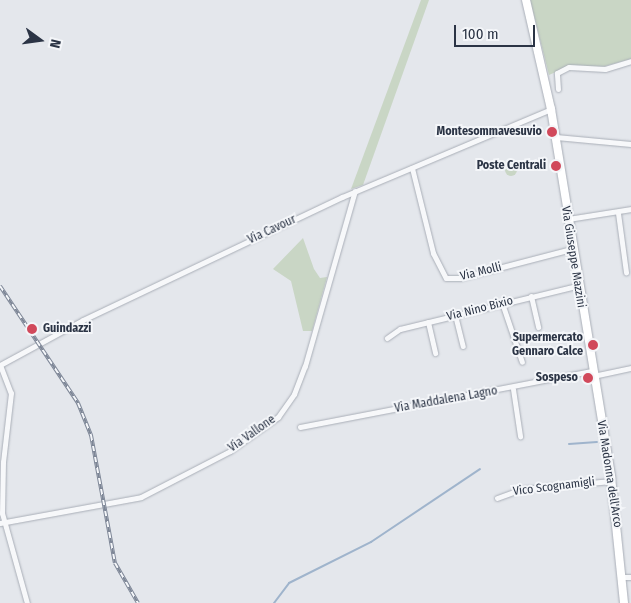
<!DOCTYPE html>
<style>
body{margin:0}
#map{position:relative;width:631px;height:603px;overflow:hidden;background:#e4e7ec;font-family:"Fira Sans Condensed",sans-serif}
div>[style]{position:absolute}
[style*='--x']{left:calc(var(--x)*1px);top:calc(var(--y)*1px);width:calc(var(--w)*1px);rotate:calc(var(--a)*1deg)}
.green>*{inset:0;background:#c9d6c5}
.round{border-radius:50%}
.stream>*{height:2px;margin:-1px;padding:0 1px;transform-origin:1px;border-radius:1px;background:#9fb4cc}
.roads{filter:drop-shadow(0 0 1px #a9aeb7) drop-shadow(0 0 1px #a9aeb7)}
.street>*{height:5px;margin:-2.5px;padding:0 2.5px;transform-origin:2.5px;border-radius:2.5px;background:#f7f8fa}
.secondary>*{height:8px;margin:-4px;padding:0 4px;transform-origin:4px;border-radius:4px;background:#fff}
.rail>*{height:4px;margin-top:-2px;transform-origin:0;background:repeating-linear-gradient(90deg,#f4f6f9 0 5.5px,#7d8696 0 11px);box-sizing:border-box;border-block:1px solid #7d8696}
.dots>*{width:14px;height:14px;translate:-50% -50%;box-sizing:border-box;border:2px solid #f4f6f9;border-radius:50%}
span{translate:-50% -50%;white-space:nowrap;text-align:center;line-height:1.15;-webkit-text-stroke:4px #f4f6f9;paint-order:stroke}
.poi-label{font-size:12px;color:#2b3445;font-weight:700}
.right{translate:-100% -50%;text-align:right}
.left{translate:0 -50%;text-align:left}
.street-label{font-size:12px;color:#2b3445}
.north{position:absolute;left:15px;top:15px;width:50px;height:50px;-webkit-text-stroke:4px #f4f6f9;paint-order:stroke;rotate:104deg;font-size:14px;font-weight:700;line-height:20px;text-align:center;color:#2b3445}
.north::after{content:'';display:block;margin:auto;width:18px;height:22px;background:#2b3445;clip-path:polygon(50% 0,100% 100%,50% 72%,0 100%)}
.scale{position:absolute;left:454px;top:25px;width:81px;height:22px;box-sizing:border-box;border:2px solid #2b3445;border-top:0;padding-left:6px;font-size:15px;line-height:18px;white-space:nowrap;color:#2b3445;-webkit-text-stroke:4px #f4f6f9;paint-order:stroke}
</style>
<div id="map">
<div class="green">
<div style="clip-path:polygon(421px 0,429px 0,363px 185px,351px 189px)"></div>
<div style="clip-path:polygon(530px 0,631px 0,631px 59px,602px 67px,569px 66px,549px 75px)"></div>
<div class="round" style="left:505px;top:164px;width:12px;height:12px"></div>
<div style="clip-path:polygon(303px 238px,314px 269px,320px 278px,327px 277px,312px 331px,303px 331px,291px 281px,273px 269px)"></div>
</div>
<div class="stream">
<div style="--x:569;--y:444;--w:28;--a:-4"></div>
<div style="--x:274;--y:603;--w:25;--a:-53"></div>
<div style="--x:289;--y:583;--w:92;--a:-26.6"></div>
<div style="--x:371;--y:542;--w:131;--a:-33.8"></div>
</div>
<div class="roads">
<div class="street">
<div style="--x:558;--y:89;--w:16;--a:-94"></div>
<div style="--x:557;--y:73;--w:13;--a:-27"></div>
<div style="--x:569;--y:67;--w:36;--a:3"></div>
<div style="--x:605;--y:69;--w:27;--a:-17"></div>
<div style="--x:556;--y:137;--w:75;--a:5.3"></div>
<div style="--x:412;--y:168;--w:88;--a:76.1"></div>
<div style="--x:433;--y:253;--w:28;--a:63"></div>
<div style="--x:446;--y:278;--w:14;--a:0"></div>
<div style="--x:460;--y:278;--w:115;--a:-14.6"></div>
<div style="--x:618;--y:213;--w:60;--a:82.3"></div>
<div style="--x:568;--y:219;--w:64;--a:-9"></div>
<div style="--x:531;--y:296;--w:32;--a:77"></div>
<div style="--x:502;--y:303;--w:62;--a:71.3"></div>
<div style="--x:455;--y:315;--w:32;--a:76"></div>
<div style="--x:428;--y:322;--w:32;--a:77"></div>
<div style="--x:387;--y:338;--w:16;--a:-35"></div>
<div style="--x:400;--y:329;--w:182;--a:-13.7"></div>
<div style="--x:0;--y:365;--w:94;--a:-28.5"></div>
<div style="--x:83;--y:320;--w:287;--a:-25.4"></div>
<div style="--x:342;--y:197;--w:227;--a:-22.8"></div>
<div style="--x:0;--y:365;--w:30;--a:69"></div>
<div style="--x:11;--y:393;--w:69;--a:96.6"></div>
<div style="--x:3;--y:462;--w:51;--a:91.1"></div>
<div style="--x:2;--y:513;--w:93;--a:74.5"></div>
<div style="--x:593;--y:376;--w:39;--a:-12"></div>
<div style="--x:513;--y:389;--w:48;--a:81.5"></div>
<div style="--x:300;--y:427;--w:297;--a:-10.9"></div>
<div style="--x:497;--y:498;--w:27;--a:-20"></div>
<div style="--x:522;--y:489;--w:90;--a:-5.1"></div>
<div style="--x:0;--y:523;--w:143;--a:-10.4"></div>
<div style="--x:141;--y:497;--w:100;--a:-27.3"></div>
<div style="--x:230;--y:451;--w:59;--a:-35.3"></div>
<div style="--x:278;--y:417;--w:28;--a:-55"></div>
<div style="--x:294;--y:394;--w:30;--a:-69"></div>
<div style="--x:305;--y:366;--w:182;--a:-74.1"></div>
<div style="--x:622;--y:577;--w:9;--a:0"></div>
</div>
<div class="secondary">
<div style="--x:526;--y:0;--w:112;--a:77.1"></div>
<div style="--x:551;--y:109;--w:373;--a:80.7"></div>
<div style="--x:611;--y:477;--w:127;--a:84.1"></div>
</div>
</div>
<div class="rail">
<div style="--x:0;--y:286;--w:141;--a:56.3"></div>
<div style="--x:78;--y:403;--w:35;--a:68"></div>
<div style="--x:91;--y:435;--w:130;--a:79.4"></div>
<div style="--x:115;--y:563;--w:46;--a:60.1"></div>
</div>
<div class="dots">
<div style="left:552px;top:132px;background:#d1495b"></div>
<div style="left:556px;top:166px;background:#d1495b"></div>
<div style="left:32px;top:329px;background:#d1495b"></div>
<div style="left:593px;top:345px;background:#d1495b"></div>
<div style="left:588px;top:378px;background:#d1495b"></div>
</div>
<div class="poi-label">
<span class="right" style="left:542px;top:132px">Montesommavesuvio</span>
<span class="right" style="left:546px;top:166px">Poste Centrali</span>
<span class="left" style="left:43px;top:329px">Guindazzi</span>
<span class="right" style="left:583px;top:345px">Supermercato<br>Gennaro Calce</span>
<span class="right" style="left:578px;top:378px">Sospeso</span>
</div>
<div class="street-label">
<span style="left:272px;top:230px;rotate:-25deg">Via Cavour</span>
<span style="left:573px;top:257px;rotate:81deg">Via Giuseppe Mazzini</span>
<span style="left:481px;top:272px;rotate:-14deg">Via Molli</span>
<span style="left:480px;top:309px;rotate:-14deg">Via Nino Bixio</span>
<span style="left:446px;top:400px;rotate:-10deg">Via Maddalena Lagno</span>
<span style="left:252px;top:434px;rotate:-35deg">Via Vallone</span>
<span style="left:609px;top:474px;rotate:81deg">Via Madonna dell'Arco</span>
<span style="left:554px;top:487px;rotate:-7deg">Vico Scognamigli</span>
</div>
<div class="north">N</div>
<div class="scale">100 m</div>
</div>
